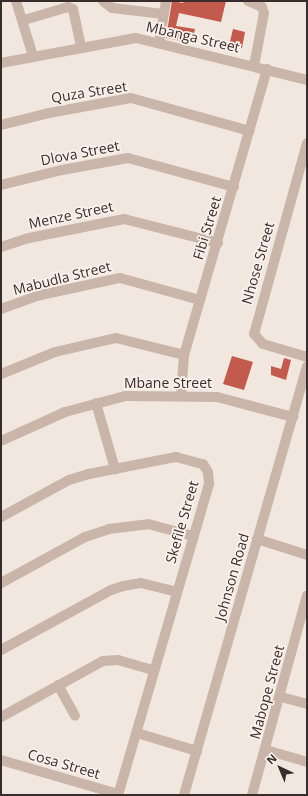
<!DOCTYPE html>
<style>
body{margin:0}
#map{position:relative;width:308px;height:796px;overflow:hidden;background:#f2e7df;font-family:"Open Sans",sans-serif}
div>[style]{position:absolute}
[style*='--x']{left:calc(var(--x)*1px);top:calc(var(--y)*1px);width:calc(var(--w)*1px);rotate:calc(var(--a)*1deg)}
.building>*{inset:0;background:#c25a4e}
.minor>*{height:10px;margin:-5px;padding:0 5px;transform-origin:5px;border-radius:5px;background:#cab5ab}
span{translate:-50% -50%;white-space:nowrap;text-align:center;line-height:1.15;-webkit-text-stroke:3.5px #faf1ec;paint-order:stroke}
.street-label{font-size:14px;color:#382d2a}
.frame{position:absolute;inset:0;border:2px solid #382d2a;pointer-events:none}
.north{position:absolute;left:260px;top:748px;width:40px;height:40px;-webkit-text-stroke:3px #faf1ec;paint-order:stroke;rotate:316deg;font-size:11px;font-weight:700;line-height:16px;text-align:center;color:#382d2a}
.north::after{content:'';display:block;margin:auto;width:14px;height:18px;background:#382d2a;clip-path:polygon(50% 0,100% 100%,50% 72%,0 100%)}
</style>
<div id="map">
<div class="building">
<div style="clip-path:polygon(172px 1px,183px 3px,184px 1px,226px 1px,221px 22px,179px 13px,176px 26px,195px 29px,192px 43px,166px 38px)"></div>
<div style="clip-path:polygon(233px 29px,245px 32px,242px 48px,229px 46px)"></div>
<div style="clip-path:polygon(232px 356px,253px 362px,244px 390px,223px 384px)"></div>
<div style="clip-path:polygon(284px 358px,291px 360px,286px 380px,271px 375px,271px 366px,281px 369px)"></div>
</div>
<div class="minor">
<div style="--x:16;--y:1;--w:58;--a:72.8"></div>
<div style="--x:103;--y:1;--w:11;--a:38"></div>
<div style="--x:112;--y:8;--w:52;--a:6.6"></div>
<div style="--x:248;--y:1;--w:15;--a:23"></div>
<div style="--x:262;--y:7;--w:6;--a:72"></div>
<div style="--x:264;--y:13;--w:54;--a:100.7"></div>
<div style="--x:24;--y:20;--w:46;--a:-16.5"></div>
<div style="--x:68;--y:7;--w:5;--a:22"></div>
<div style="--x:73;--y:9;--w:39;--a:78"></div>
<div style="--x:159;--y:43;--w:43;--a:-80.5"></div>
<div style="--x:1;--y:63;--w:137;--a:-10.5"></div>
<div style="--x:136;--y:38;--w:176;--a:13.8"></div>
<div style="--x:1;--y:125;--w:49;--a:-14"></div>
<div style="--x:49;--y:113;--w:83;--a:-10.4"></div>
<div style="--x:131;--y:98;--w:123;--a:15.5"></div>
<div style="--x:307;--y:143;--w:198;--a:105.5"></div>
<div style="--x:254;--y:334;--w:13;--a:48"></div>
<div style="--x:263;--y:344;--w:46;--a:16.5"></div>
<div style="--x:1;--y:185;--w:63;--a:-13.8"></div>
<div style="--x:62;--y:170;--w:67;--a:-10.3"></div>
<div style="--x:128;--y:158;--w:110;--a:15.3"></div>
<div style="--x:1;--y:247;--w:29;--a:-18"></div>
<div style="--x:29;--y:238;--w:97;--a:-11.3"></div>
<div style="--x:124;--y:219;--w:97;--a:14.3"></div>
<div style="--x:1;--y:309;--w:37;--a:-20"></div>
<div style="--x:36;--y:296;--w:86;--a:-12.1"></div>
<div style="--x:120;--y:278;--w:83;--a:15.4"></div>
<div style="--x:1;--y:374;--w:58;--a:-22.2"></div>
<div style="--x:55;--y:352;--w:63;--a:-12.9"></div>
<div style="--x:116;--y:338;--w:70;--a:14"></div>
<div style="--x:181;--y:395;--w:40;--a:-85.7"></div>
<div style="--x:184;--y:355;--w:298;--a:-73.8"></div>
<div style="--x:96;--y:403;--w:69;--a:73.9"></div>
<div style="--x:1;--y:441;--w:70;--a:-24.4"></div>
<div style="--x:65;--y:412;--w:62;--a:-14.9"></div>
<div style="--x:125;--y:396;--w:92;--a:0.6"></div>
<div style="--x:217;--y:397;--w:79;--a:14.7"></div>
<div style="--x:1;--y:517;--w:77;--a:-28.6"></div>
<div style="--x:69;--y:480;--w:21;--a:-17"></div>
<div style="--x:89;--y:474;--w:89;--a:-11.1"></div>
<div style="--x:176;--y:457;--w:28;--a:15"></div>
<div style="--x:203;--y:464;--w:9;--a:58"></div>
<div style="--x:208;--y:472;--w:12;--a:85"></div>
<div style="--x:209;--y:484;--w:324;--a:106.3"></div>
<div style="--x:257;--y:539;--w:52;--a:17.7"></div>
<div style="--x:1;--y:583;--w:96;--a:-28.7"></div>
<div style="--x:85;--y:537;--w:25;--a:-18"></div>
<div style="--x:109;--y:529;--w:39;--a:-7"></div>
<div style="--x:148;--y:524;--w:47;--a:14.9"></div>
<div style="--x:1;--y:650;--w:125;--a:-28.6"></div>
<div style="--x:111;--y:590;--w:13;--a:-18"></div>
<div style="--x:123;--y:586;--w:18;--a:-9"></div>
<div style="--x:141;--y:583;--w:37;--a:14"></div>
<div style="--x:58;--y:685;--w:35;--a:61"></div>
<div style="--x:281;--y:697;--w:27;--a:15"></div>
<div style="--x:1;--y:717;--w:116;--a:-28.8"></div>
<div style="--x:103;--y:661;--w:15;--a:-4"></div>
<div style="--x:118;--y:660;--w:37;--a:16"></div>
<div style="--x:137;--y:733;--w:63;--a:16.7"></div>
<div style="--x:266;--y:750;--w:43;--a:16.3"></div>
<div style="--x:1;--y:760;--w:122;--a:16.2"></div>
<div style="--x:184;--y:795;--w:446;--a:-74"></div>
<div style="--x:252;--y:795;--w:207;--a:-74.6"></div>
</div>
<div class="street-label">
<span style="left:193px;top:37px;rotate:13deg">Mbanga Street</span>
<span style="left:89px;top:92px;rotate:-9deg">Quza Street</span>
<span style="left:80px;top:153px;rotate:-11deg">Dlova Street</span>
<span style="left:71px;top:215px;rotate:-12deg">Menze Street</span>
<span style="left:207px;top:228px;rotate:-73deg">Fibi Street</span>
<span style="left:258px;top:263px;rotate:-74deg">Nhose Street</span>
<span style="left:62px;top:278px;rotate:-14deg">Mabudla Street</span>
<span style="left:168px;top:383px">Mbane Street</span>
<span style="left:182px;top:522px;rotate:-74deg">Skefile Street</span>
<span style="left:232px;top:577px;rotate:-74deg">Johnson Road</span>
<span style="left:267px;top:692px;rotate:-75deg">Mabope Street</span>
<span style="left:64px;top:764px;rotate:16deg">Cosa Street</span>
</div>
<div class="frame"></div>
<div class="north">N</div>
</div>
